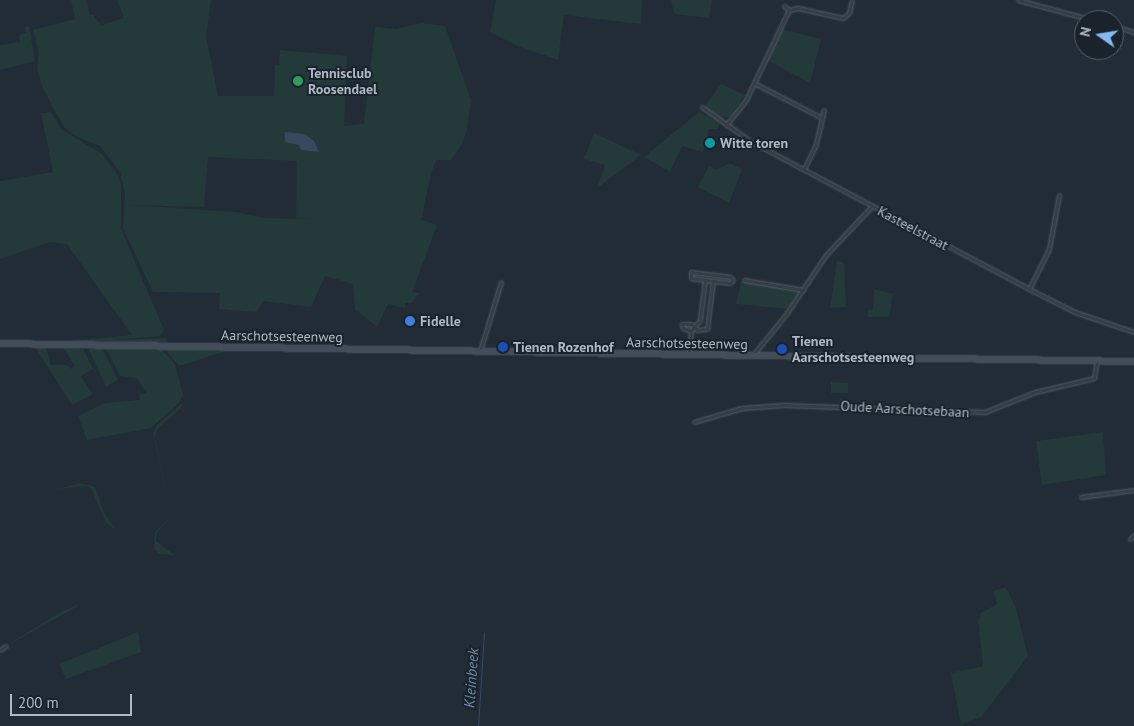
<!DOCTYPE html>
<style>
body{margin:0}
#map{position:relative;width:1134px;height:726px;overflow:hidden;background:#212c37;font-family:"PT Sans",sans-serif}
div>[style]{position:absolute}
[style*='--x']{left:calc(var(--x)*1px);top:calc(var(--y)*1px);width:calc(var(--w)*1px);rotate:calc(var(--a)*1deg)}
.green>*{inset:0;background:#243939}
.water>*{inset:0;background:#36495e}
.stream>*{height:1px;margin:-0.5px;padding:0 0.5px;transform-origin:0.5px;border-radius:0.5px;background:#36495e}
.roads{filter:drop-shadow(0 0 1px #525c65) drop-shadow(0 0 1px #525c65)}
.street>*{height:3px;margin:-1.5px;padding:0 1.5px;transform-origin:1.5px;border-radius:1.5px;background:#353e47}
.secondary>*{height:4.5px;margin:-2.25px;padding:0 2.25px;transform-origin:2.25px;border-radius:2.25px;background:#434d5a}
.dots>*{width:14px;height:14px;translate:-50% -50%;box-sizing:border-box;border:2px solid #1a232c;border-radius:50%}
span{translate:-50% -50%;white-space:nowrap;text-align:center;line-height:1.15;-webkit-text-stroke:4px #1a232c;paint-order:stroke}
.poi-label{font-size:14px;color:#afb9c4;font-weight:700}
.left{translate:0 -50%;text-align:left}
.street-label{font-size:14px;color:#afb9c4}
.water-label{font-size:15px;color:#718ca7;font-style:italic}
.north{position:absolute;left:1074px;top:10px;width:50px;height:50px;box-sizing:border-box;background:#1a232c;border:1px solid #565f69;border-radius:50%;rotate:283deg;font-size:14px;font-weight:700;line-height:20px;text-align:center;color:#afb9c4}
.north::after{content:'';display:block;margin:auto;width:18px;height:22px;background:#86b8f2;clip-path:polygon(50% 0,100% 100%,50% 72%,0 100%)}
.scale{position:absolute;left:10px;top:694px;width:122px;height:22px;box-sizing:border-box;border:2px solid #afb9c4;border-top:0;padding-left:6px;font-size:15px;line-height:18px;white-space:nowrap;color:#afb9c4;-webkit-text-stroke:4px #1a232c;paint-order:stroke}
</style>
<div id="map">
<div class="green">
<div style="clip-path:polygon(evenodd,71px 0,86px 0,90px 15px,93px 15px,101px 25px,124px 18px,117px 0,211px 0,206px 36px,218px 96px,274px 96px,275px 65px,279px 65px,280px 50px,347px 56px,344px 126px,364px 124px,375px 27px,396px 29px,421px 23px,445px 26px,471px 100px,467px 130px,461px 146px,451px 160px,436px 160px,431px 174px,421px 220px,437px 225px,412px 292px,420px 293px,411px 303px,405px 303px,405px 308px,388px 304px,377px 327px,355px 309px,353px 284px,325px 276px,311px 307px,263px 301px,257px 312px,219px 309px,220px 293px,153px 292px,123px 228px,125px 195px,120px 172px,100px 146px,77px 137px,64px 127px,43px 89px,37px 68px,39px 54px,33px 30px,75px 19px,71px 0,208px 157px,297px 161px,296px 218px,312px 219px,263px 218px,236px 212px,129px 205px,204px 207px,208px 157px)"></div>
<div style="clip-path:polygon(496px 0,642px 0,641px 24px,564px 15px,558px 60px,518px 46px,490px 32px)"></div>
<div style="clip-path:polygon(671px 0,712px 0,709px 18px,674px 14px)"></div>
<div style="clip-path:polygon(29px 26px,35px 61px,0 70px,0 45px,20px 42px,19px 35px,26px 33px,25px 27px)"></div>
<div style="clip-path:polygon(782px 29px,821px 39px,810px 83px,767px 60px)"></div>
<div style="clip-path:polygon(721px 84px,745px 95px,730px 116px,722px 119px,706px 108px,706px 105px)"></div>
<div style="clip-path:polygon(51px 112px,61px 129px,102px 154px,117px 174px,121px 184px,121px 229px,164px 330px,159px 336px,115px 340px,166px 338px,167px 343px,72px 341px,132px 335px,67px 244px,50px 242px,0 259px,0 181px,53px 172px,41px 113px)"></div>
<div style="clip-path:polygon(699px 112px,720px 123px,718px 129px,709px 129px,703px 152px,682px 146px,670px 172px,644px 157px)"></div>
<div style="clip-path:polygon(594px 133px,641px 155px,597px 188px,605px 165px,584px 159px)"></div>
<div style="clip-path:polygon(729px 163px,742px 169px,729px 203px,698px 187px,709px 166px,716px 170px)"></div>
<div style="clip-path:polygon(837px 260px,844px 263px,846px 307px,830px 308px)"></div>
<div style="clip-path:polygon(741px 281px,800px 291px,788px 309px,736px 304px)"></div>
<div style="clip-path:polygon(874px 289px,893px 294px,889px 317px,868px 317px,868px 310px,873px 309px)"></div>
<div style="clip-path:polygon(35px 347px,46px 347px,51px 365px,66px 365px,72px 369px,75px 366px,63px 348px,83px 349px,93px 369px,81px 376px,93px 394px,72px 405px)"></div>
<div style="clip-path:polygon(88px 348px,102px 348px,118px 380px,106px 387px)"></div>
<div style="clip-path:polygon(106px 348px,161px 349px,175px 364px,183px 395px,179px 403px,151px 428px,87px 440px,78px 416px,105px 403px,140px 400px,139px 395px,146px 393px,137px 378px,120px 376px)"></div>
<div style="clip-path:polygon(165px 349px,221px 349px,223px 352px,179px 366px)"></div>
<div style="clip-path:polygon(831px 382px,848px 383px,848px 393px,831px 393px)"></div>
<div style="clip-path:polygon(183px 402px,181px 408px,157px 430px,155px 438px,172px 515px,153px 433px,156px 426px)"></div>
<div style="clip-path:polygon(1103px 432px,1106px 475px,1042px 485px,1036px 441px)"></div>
<div style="clip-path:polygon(80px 483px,95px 487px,105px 515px,117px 530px,106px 523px,92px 490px,87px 486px,58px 489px)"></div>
<div style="clip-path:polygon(171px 517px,157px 532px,156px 541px,174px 555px,159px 554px,154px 549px,155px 532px)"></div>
<div style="clip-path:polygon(1006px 587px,1016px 608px,1028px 656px,981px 717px,961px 725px,951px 673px,983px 666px,978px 620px,981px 613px,997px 604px,993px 591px)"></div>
<div style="clip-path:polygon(77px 605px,78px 606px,1px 649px,59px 613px)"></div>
<div style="clip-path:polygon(138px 632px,141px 652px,66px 679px,59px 664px)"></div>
</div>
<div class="water">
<div style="clip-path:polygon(285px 132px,305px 134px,314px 141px,319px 152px,301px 150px,299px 145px,285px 142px)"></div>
</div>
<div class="stream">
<div style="--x:478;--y:726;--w:94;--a:-86.3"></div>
</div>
<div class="roads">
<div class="street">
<div style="--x:1018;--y:0;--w:77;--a:15.1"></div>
<div style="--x:784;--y:6;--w:6;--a:39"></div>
<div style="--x:1114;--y:26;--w:21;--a:17"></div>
<div style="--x:754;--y:83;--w:76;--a:27.2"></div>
<div style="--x:702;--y:107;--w:59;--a:35.3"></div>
<div style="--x:750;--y:141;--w:316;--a:27.9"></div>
<div style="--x:1029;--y:289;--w:51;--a:26.6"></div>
<div style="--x:1075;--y:312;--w:62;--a:18.7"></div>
<div style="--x:726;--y:125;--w:32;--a:-51"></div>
<div style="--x:746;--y:100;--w:100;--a:-64.5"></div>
<div style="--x:789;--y:10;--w:9;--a:-13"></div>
<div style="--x:798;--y:8;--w:46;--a:12.5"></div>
<div style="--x:843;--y:18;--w:8;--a:-40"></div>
<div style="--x:849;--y:13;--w:13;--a:-77"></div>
<div style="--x:804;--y:169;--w:28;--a:-64"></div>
<div style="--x:816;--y:144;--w:35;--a:-77"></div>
<div style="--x:691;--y:272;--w:39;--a:7"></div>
<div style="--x:730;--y:277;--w:4;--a:45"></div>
<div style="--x:733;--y:280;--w:4;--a:135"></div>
<div style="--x:730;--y:283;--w:39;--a:-173"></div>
<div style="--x:691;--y:278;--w:6;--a:-90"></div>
<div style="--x:744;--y:280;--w:60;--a:9.6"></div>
<div style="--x:1029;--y:289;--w:45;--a:-63.4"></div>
<div style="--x:1049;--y:249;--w:55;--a:-79.5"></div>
<div style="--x:691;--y:331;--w:9;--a:-159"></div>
<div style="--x:683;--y:328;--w:4;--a:-104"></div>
<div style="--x:682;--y:324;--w:9;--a:0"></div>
<div style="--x:691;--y:324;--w:8;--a:45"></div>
<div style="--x:697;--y:330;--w:10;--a:-6"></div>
<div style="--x:707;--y:329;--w:48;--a:-82.9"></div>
<div style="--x:480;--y:351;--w:72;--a:-73.1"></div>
<div style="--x:689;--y:354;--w:23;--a:-85"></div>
<div style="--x:691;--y:331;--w:14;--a:-51"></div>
<div style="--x:700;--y:320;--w:40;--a:-82.9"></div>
<div style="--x:753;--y:355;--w:54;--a:-51"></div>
<div style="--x:787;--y:313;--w:69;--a:-56.3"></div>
<div style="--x:825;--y:256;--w:69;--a:-46.8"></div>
<div style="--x:694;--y:422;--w:50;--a:-16.3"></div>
<div style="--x:742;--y:408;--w:41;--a:-4.2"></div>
<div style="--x:783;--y:405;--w:202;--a:2"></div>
<div style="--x:985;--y:412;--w:54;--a:-21.8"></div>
<div style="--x:1035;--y:392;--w:61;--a:-13.3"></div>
<div style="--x:1094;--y:378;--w:17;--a:-80"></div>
<div style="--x:1081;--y:497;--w:53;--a:-7.5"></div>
<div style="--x:1130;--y:539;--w:6;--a:-45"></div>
<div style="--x:0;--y:650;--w:7;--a:-34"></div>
</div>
<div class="secondary">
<div style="--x:0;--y:343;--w:1134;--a:0.91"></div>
</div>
</div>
<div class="dots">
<div style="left:298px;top:81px;background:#2e9e5b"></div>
<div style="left:710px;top:143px;background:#0f9aa8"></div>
<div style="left:410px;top:321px;background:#3f7fe0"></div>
<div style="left:503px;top:347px;background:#1a4fb4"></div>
<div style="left:782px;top:349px;background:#1a4fb4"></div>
</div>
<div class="poi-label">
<span class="left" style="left:308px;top:81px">Tennisclub<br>Roosendael</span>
<span class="left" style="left:720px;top:143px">Witte toren</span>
<span class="left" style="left:420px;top:321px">Fidelle</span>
<span class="left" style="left:792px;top:349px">Tienen<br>Aarschotsesteenweg</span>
<span class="left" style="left:513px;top:347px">Tienen Rozenhof</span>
</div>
<div class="street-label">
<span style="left:913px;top:228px;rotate:28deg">Kasteelstraat</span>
<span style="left:282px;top:336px;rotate:1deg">Aarschotsesteenweg</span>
<span style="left:687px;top:343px;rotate:1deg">Aarschotsesteenweg</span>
<span style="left:905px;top:409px;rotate:3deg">Oude Aarschotsebaan</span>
</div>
<div class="water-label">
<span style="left:471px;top:678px;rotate:-86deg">Kleinbeek</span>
</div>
<div class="north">N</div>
<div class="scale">200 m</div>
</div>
